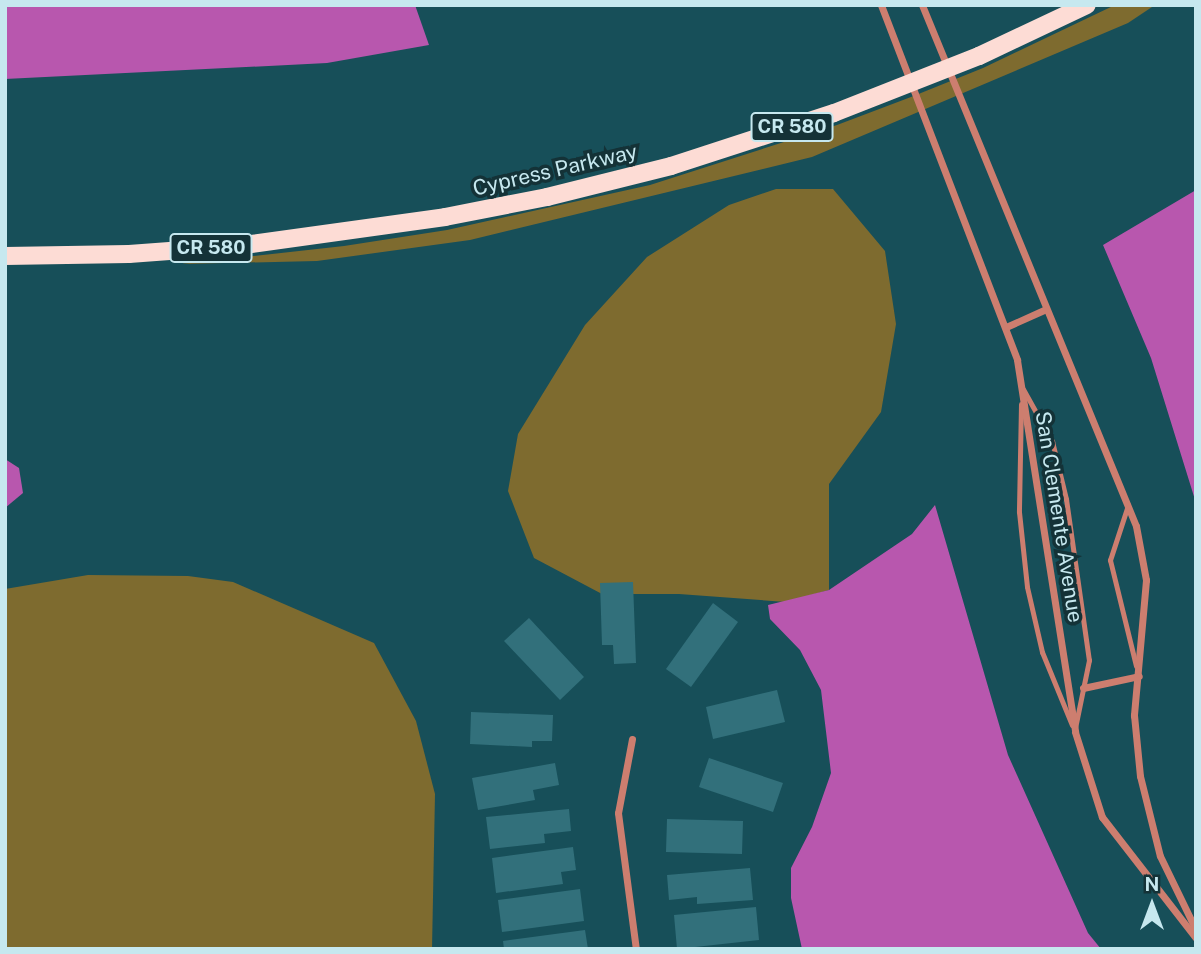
<!DOCTYPE html>
<style>
body{margin:0}
#map{position:relative;width:1201px;height:954px;overflow:hidden;background:#174f59;font-family:"Public Sans",sans-serif}
div>[style]{position:absolute}
[style*='--x']{left:calc(var(--x)*1px);top:calc(var(--y)*1px);width:calc(var(--w)*1px);rotate:calc(var(--a)*1deg)}
.green>*{inset:0;background:#7e6b2f}
.water>*{inset:0;background:#b857ae}
.building>*{inset:0;background:#32707b}
.lane>*{height:5px;margin:-2.5px;padding:0 2.5px;transform-origin:2.5px;border-radius:2.5px;background:#cd7e6f}
.street>*{height:7px;margin:-3.5px;padding:0 3.5px;transform-origin:3.5px;border-radius:3.5px;background:#cd7e6f}
.primary>*{height:18px;margin:-9px;padding:0 9px;transform-origin:9px;border-radius:9px;background:#fddcd5}
span{translate:-50% -50%;white-space:nowrap;text-align:center;line-height:1.15;-webkit-text-stroke:7px #143237;paint-order:stroke}
.shield-label span{padding:2px 5px;background:#143237;border:2px solid;border-radius:5px;-webkit-text-stroke-width:0}
.shield-label{font-size:19px;color:#c6e8ef;font-weight:700}
.street-label{font-size:21px;color:#c6e8ef}
.frame{position:absolute;inset:0;border:7px solid #c6e8ef;pointer-events:none}
.north{position:absolute;left:1117px;top:870px;width:70px;height:70px;-webkit-text-stroke:5px #143237;paint-order:stroke;rotate:0deg;font-size:19px;font-weight:700;line-height:28px;text-align:center;color:#c6e8ef}
.north::after{content:'';display:block;margin:auto;width:24px;height:32px;background:#c6e8ef;clip-path:polygon(50% 0,100% 100%,50% 72%,0 100%)}
</style>
<div id="map">
<div class="green">
<div style="clip-path:polygon(1115px 5px,1155px 5px,1128px 23px,812px 157px,470px 240px,317px 261px,181px 264px,344px 246px,447px 230px,650px 185px,837px 125px,911px 97px,983px 68px)"></div>
<div style="clip-path:polygon(776px 189px,833px 189px,885px 251px,896px 324px,881px 412px,829px 484px,829px 590px,786px 602px,679px 594px,602px 594px,534px 558px,508px 491px,518px 434px,585px 325px,647px 257px,729px 205px)"></div>
<div style="clip-path:polygon(88px 575px,188px 576px,233px 582px,374px 643px,416px 721px,435px 794px,432px 949px,5px 949px,5px 589px)"></div>
</div>
<div class="water">
<div style="clip-path:polygon(5px 5px,415px 5px,429px 45px,327px 63px,5px 79px)"></div>
<div style="clip-path:polygon(1196px 190px,1196px 503px,1151px 358px,1103px 245px)"></div>
<div style="clip-path:polygon(5px 459px,19px 468px,23px 493px,5px 508px)"></div>
<div style="clip-path:polygon(935px 505px,1008px 755px,1088px 933px,1101px 949px,802px 949px,791px 898px,791px 868px,812px 827px,831px 773px,821px 690px,800px 650px,770px 619px,768px 605px,829px 590px,912px 534px)"></div>
</div>
<div class="building">
<div style="clip-path:polygon(633px 582px,636px 663px,614px 664px,613px 645px,602px 645px,600px 583px)"></div>
<div style="clip-path:polygon(713px 603px,738px 622px,691px 687px,666px 669px)"></div>
<div style="clip-path:polygon(529px 618px,584px 677px,560px 700px,504px 641px)"></div>
<div style="clip-path:polygon(777px 690px,785px 722px,713px 739px,706px 707px)"></div>
<div style="clip-path:polygon(471px 712px,553px 715px,552px 741px,532px 741px,532px 747px,470px 744px)"></div>
<div style="clip-path:polygon(709px 758px,783px 783px,773px 812px,699px 787px)"></div>
<div style="clip-path:polygon(555px 763px,559px 785px,533px 790px,535px 800px,478px 810px,472px 778px)"></div>
<div style="clip-path:polygon(569px 809px,571px 831px,544px 834px,545px 843px,490px 849px,486px 817px)"></div>
<div style="clip-path:polygon(667px 819px,743px 821px,742px 854px,666px 852px)"></div>
<div style="clip-path:polygon(573px 847px,576px 870px,561px 872px,563px 884px,496px 893px,492px 858px)"></div>
<div style="clip-path:polygon(750px 868px,753px 900px,697px 904px,697px 897px,669px 900px,667px 875px)"></div>
<div style="clip-path:polygon(580px 889px,584px 921px,502px 932px,498px 900px)"></div>
<div style="clip-path:polygon(756px 907px,759px 940px,677px 949px,674px 915px)"></div>
<div style="clip-path:polygon(585px 930px,588px 949px,504px 949px,503px 941px)"></div>
</div>
<div class="lane">
<div style="--x:1023;--y:389;--w:60;--a:60.9"></div>
<div style="--x:1052;--y:441;--w:60;--a:76.4"></div>
<div style="--x:1066;--y:499;--w:163;--a:81.9"></div>
<div style="--x:1089;--y:660;--w:69;--a:101.6"></div>
<div style="--x:1021;--y:404;--w:108;--a:91.1"></div>
<div style="--x:1019;--y:512;--w:75;--a:83.9"></div>
<div style="--x:1027;--y:587;--w:67;--a:77"></div>
<div style="--x:1042;--y:652;--w:79;--a:67.7"></div>
<div style="--x:1128;--y:505;--w:58;--a:108.1"></div>
<div style="--x:1110;--y:560;--w:109;--a:76.2"></div>
</div>
<div class="street">
<div style="--x:881;--y:5;--w:380;--a:69"></div>
<div style="--x:1017;--y:360;--w:376;--a:81.1"></div>
<div style="--x:1075;--y:732;--w:89;--a:72.4"></div>
<div style="--x:1102;--y:817;--w:153;--a:52.2"></div>
<div style="--x:922;--y:5;--w:563;--a:67.67"></div>
<div style="--x:1136;--y:526;--w:55;--a:79.5"></div>
<div style="--x:1146;--y:580;--w:136;--a:95.1"></div>
<div style="--x:1134;--y:715;--w:61;--a:84.4"></div>
<div style="--x:1140;--y:776;--w:82;--a:76"></div>
<div style="--x:1160;--y:856;--w:82;--a:64.1"></div>
<div style="--x:1006;--y:327;--w:44;--a:-24.2"></div>
<div style="--x:1083;--y:688;--w:57;--a:-12.1"></div>
<div style="--x:632;--y:739;--w:75;--a:100.7"></div>
<div style="--x:618;--y:813;--w:137;--a:82.5"></div>
</div>
<div class="primary">
<div style="--x:5;--y:256;--w:124;--a:-0.9"></div>
<div style="--x:129;--y:254;--w:108;--a:-4.2"></div>
<div style="--x:237;--y:246;--w:210;--a:-7.9"></div>
<div style="--x:445;--y:217;--w:104;--a:-11.1"></div>
<div style="--x:547;--y:197;--w:128;--a:-14"></div>
<div style="--x:671;--y:166;--w:171;--a:-18"></div>
<div style="--x:834;--y:113;--w:156;--a:-21.5"></div>
<div style="--x:979;--y:56;--w:119;--a:-25.3"></div>
</div>
<div class="shield-label">
<span style="left:792px;top:127px">CR 580</span>
<span style="left:211px;top:248px">CR 580</span>
</div>
<div class="street-label">
<span style="left:555px;top:170px;rotate:-13deg">Cypress Parkway</span>
<span style="left:1059px;top:517px;rotate:81deg">San Clemente Avenue</span>
</div>
<div class="frame"></div>
<div class="north">N</div>
</div>
